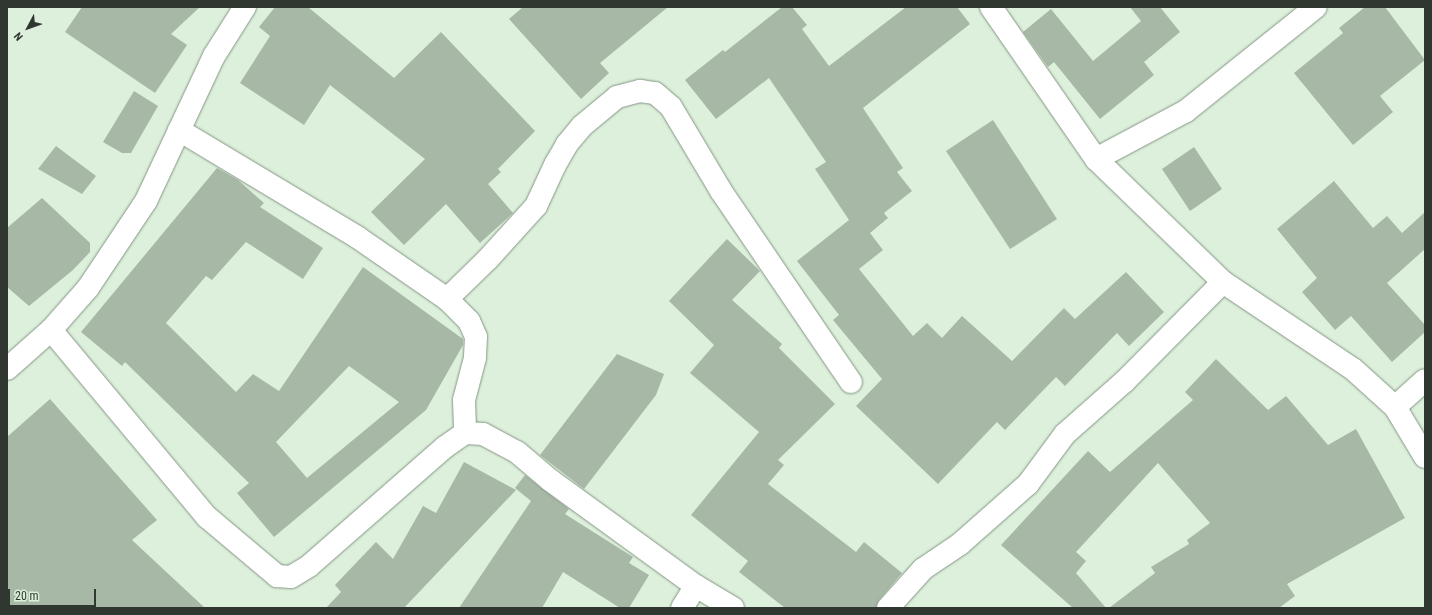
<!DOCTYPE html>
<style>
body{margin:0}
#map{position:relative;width:1432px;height:615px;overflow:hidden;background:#ddf0dc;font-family:"Roboto Condensed",sans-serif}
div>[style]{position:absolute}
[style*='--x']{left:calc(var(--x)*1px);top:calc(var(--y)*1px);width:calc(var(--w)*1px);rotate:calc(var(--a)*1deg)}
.building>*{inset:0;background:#a7b9a6}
.roads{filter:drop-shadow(0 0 1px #849684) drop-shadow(0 0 1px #849684)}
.minor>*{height:22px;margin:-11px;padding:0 11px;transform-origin:11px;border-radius:11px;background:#fff}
span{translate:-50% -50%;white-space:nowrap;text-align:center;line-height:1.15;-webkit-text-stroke:4px #ddf0dc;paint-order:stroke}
.frame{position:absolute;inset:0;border:8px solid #303730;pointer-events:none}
.north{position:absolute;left:8px;top:8px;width:40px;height:40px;-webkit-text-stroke:3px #ddf0dc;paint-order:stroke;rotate:229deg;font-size:11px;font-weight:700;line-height:16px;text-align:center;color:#303730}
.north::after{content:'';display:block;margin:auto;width:14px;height:18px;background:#303730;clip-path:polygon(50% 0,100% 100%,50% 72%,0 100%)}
.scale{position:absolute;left:8px;top:589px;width:88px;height:18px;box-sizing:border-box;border:2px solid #303730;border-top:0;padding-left:5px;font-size:12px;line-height:14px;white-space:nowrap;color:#303730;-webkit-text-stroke:3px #ddf0dc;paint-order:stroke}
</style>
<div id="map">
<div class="building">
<div style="clip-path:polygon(82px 7px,200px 7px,171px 34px,187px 45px,155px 93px,65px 32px)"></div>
<div style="clip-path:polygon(275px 7px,308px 7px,394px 78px,441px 32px,535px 131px,498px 169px,501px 172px,488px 184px,513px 213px,480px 243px,446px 204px,404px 245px,371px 212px,425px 159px,330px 85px,304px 125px,240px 83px,270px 36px,259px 27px)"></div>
<div style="clip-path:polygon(523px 7px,668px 7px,600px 63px,609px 73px,581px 99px,509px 19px)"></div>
<div style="clip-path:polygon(782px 7px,792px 7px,807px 25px,802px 29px,829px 66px,906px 7px,957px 7px,970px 24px,863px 108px,903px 168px,897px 172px,912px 191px,884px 213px,888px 218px,870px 233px,883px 250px,859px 269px,913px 336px,927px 323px,942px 338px,962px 316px,1012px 361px,1064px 308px,1075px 319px,1126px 272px,1164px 312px,1129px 346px,1117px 333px,1065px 386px,1056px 377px,1005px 430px,997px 422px,938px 484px,856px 406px,882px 379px,833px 320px,839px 315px,797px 261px,849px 220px,815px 169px,826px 162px,769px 78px,716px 119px,685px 80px,723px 50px,725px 52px)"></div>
<div style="clip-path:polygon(1130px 7px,1160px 7px,1180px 32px,1144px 62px,1154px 75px,1100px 119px,1054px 62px,1048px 67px,1023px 32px,1051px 9px,1093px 61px,1141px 21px)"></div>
<div style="clip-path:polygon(1365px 7px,1385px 7px,1425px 60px,1380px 96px,1393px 112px,1353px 145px,1294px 73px,1343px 33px,1339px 28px)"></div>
<div style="clip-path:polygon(134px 91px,158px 106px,131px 153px,122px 153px,103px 142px)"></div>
<div style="clip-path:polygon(993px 120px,1057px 219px,1010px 249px,946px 151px)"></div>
<div style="clip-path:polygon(56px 146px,96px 176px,82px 194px,38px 169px)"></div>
<div style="clip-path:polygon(1194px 147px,1222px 189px,1190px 211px,1162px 169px)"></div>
<div style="clip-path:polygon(evenodd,217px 168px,238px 180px,264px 203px,260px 207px,323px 248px,303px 279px,246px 242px,212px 280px,206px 276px,166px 323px,236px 392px,253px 374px,279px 391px,363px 267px,463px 339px,463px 345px,426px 410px,274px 537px,237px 493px,249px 483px,125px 362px,122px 366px,81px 332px,217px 168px,349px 366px,399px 402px,307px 478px,276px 442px,349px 366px)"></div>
<div style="clip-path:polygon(1334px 181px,1373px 228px,1387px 216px,1402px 233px,1425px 212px,1425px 249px,1387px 283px,1425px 325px,1425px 332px,1392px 362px,1351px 316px,1335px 330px,1302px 292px,1317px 278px,1277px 229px)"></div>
<div style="clip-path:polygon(42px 198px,90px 243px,90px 252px,73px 270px,29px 306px,7px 287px,7px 228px)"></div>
<div style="clip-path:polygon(727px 239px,760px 271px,732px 300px,782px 344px,779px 348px,835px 404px,778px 460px,784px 465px,768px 484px,856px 552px,864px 542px,902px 573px,879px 600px,876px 608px,785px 608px,739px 572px,748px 561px,691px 515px,759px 432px,690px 373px,714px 345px,669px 301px)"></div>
<div style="clip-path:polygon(617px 354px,664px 374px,656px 395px,584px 489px,540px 455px)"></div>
<div style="clip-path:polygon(1216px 359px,1268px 410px,1286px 396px,1328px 445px,1356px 429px,1405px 518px,1287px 584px,1295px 596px,1279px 608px,1109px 608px,1155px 573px,1151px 567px,1189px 544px,1187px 540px,1210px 523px,1158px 463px,1076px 552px,1086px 561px,1076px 573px,1106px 608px,1073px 608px,1001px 545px,1088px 451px,1110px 472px,1193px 400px,1185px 392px)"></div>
<div style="clip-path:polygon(50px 399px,157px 520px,132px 540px,205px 608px,7px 608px,7px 437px)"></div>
<div style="clip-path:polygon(464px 462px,516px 490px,404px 608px,326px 608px,341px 592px,335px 585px,376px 542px,393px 559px,423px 506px,436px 513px)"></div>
<div style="clip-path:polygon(525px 475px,569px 509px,565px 514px,633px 557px,629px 563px,649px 575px,629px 608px,620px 608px,563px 572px,542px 608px,459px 608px,531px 501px,515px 488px)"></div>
</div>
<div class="roads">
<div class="minor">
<div style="--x:991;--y:7;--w:185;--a:55.4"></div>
<div style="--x:1096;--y:159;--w:177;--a:44.1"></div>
<div style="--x:1223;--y:282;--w:156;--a:33.8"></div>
<div style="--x:1353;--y:369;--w:57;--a:42.1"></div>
<div style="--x:1395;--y:407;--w:58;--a:59"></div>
<div style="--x:179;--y:130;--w:208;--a:31"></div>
<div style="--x:357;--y:237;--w:109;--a:34.6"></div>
<div style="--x:447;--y:299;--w:31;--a:45"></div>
<div style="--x:469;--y:321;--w:17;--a:66"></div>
<div style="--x:476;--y:337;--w:21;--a:93"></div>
<div style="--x:475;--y:358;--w:43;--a:104.7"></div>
<div style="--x:464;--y:400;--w:33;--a:88"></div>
<div style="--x:1096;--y:159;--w:102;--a:-28.1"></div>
<div style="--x:1186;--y:111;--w:166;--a:-38.7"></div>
<div style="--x:447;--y:299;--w:57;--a:-44.3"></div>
<div style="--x:488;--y:259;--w:72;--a:-47.8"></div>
<div style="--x:536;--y:206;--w:45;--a:-65.1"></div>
<div style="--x:555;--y:165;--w:24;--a:-60"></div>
<div style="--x:567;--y:144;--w:23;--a:-50"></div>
<div style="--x:582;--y:126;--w:45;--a:-39.6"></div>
<div style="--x:617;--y:97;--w:24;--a:-15"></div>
<div style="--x:640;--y:91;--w:15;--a:8"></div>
<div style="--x:655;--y:93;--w:21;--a:41"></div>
<div style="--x:671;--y:107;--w:98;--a:59.2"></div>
<div style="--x:721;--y:191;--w:231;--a:55.8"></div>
<div style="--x:51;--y:330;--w:244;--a:50.2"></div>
<div style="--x:207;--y:517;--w:92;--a:40.1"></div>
<div style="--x:277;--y:576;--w:14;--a:4"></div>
<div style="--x:291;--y:577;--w:21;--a:-31"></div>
<div style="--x:309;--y:566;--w:181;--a:-41.2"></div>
<div style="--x:445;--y:447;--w:24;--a:-35"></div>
<div style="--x:465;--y:433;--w:18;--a:3"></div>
<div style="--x:483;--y:434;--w:38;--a:28"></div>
<div style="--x:517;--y:452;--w:43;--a:40.3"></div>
<div style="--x:550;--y:480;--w:180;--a:36"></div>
<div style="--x:696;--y:586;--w:43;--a:30.7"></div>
<div style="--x:7;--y:369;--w:59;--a:-41.6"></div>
<div style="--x:51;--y:330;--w:56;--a:-48.6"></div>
<div style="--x:88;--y:288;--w:105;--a:-56.3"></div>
<div style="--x:146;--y:201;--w:160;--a:-64.9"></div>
<div style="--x:214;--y:56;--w:58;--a:-57.7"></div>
<div style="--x:1395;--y:407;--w:40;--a:-42"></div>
<div style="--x:682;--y:608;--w:26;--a:-58"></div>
<div style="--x:888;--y:608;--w:52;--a:-48.1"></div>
<div style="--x:923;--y:569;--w:45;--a:-34"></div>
<div style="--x:960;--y:544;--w:91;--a:-41.4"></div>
<div style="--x:1028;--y:484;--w:62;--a:-53.5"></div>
<div style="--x:1065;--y:434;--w:80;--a:-41.5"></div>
<div style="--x:1125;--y:381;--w:139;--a:-45.3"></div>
</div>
</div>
<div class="frame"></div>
<div class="north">N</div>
<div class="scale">20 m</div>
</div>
